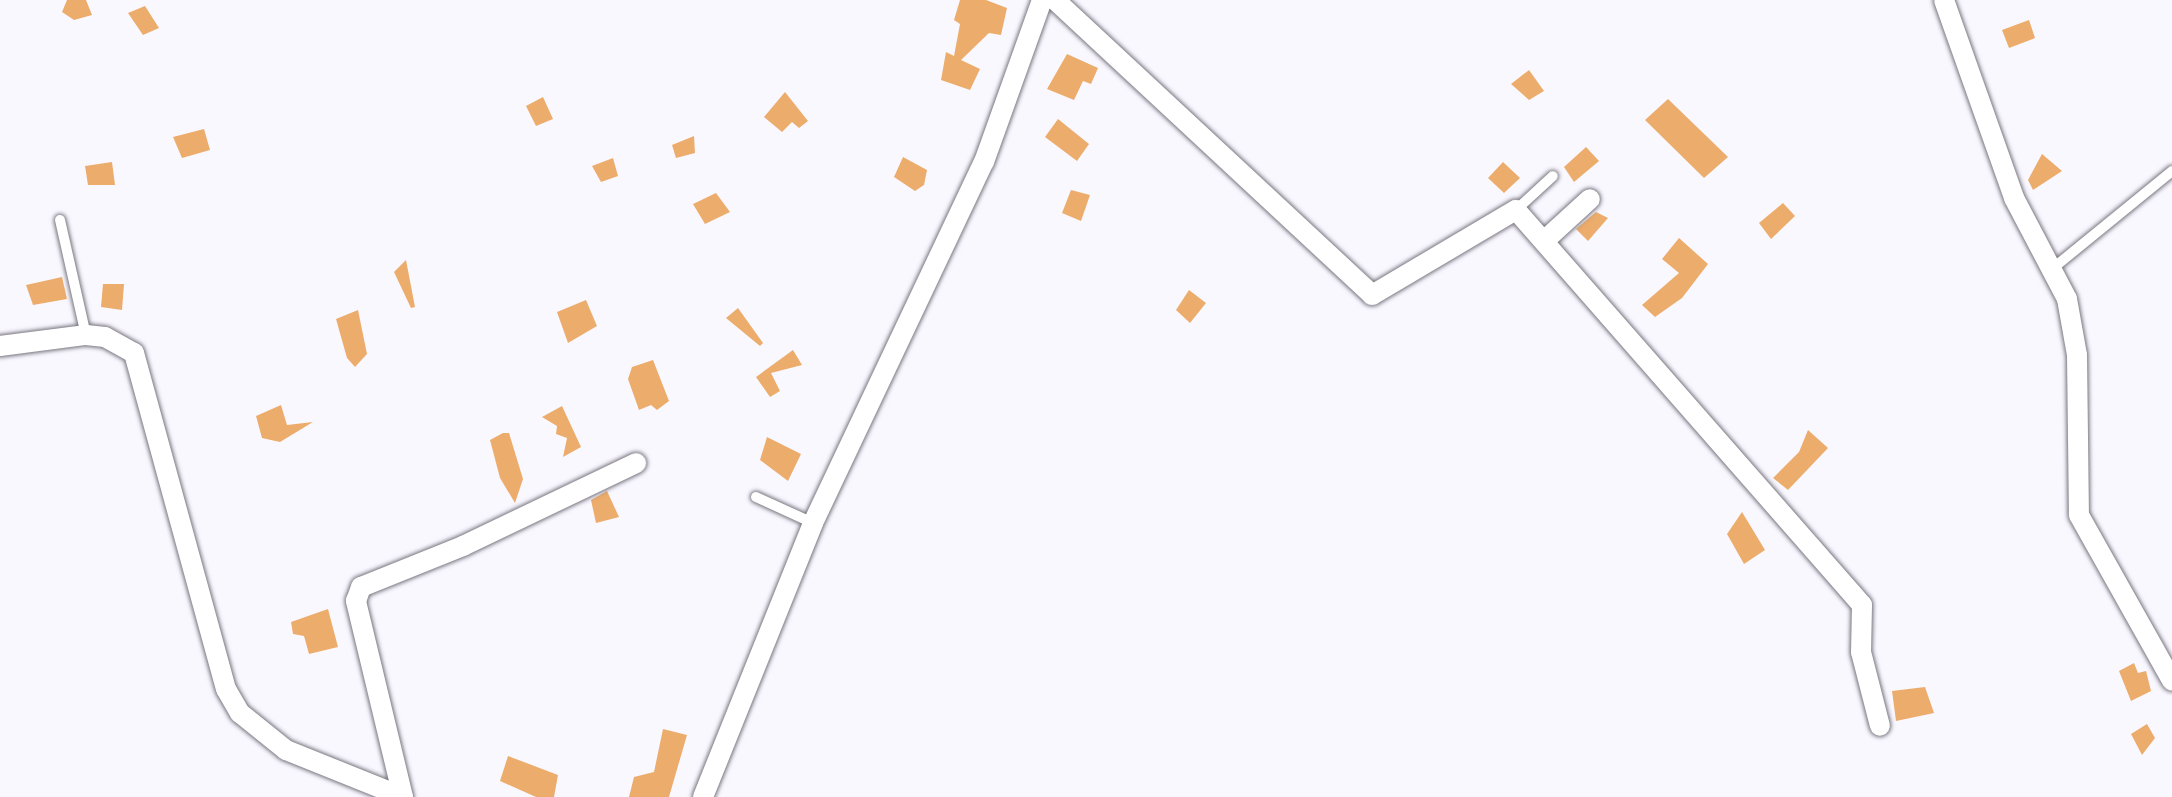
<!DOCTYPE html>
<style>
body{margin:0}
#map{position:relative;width:2172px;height:797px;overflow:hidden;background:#faf8ff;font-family:"Golos Text",sans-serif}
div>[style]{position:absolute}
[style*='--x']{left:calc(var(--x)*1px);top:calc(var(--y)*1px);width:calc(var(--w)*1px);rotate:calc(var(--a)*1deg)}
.building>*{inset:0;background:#ecac6b}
.roads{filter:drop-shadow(0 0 2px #797680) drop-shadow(0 0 2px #797680)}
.lane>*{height:10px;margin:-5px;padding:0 5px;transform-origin:5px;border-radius:5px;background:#fff}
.street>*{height:20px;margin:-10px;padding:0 10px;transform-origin:10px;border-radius:10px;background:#fff}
span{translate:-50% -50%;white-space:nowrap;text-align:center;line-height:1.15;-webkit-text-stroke:8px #fff;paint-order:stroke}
</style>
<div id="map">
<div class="building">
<div style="clip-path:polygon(67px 0,86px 0,92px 15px,74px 20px,62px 12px)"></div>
<div style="clip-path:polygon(960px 0,986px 0,1007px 8px,1001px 35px,989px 33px,961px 60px,980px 69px,970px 90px,941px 80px,946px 52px,954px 56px,960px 24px,954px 20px)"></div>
<div style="clip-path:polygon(145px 6px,159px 28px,143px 35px,128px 13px)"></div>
<div style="clip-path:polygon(2029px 20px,2035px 38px,2009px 48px,2002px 30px)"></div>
<div style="clip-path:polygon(1067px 54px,1098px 68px,1091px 84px,1083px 81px,1074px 100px,1047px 89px)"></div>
<div style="clip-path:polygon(1529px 70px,1544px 91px,1529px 100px,1511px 84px)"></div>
<div style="clip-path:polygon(785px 92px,808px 121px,799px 128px,792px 122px,782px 132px,764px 117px)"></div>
<div style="clip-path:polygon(543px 97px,553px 119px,536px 126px,526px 106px)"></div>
<div style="clip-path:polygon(1668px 99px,1728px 157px,1704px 178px,1645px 120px)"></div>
<div style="clip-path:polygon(1058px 119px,1089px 144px,1077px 161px,1045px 137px)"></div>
<div style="clip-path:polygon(204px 129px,210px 150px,182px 158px,173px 137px)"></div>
<div style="clip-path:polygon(694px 136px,695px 153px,676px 158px,672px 145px)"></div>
<div style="clip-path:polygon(1586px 147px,1599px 161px,1574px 182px,1564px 167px)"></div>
<div style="clip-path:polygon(2042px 154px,2062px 171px,2033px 190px,2028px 180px)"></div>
<div style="clip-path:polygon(903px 157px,927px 170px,924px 185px,915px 191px,894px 177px)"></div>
<div style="clip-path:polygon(613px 158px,618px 176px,601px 182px,592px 166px)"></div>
<div style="clip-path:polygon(112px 162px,115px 185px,88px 185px,85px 166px)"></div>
<div style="clip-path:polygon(1503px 162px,1520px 178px,1504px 193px,1488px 178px)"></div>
<div style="clip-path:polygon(1071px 190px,1090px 195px,1081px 221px,1062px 213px)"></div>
<div style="clip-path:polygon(716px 193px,730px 212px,705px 224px,693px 204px)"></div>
<div style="clip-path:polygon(1783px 203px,1795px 216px,1771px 239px,1759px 223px)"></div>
<div style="clip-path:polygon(1596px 212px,1608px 218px,1588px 241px,1576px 229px)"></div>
<div style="clip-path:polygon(1679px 238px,1708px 264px,1682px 298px,1655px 317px,1642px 305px,1679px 273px,1662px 259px)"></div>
<div style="clip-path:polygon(406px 260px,415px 307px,411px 308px,394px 272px)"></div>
<div style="clip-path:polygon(62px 277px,67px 299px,33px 305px,26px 285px)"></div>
<div style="clip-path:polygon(103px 284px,124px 284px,122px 310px,101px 307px)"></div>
<div style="clip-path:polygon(1189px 290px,1206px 303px,1190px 323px,1176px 310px)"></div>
<div style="clip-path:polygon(586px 300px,597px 326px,568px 343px,557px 312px)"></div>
<div style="clip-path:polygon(738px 308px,763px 343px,760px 346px,726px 318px)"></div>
<div style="clip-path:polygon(358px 310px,367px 354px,355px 367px,347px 358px,336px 319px)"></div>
<div style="clip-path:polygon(793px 350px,802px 365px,771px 373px,780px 391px,770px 397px,756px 377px)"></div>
<div style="clip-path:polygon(653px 360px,669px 401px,657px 410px,651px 405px,639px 410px,628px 379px,632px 367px)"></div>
<div style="clip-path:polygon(281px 405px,287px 425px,313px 422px,280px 442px,262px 438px,256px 416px)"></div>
<div style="clip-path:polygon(562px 406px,581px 447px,563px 457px,567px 438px,556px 434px,557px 426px,542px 417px)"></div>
<div style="clip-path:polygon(1808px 430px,1828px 448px,1788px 490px,1773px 478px,1799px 452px)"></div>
<div style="clip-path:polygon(503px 433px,509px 433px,523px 479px,515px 503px,500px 478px,490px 440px)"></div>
<div style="clip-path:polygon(767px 437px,801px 454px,788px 481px,760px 460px)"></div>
<div style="clip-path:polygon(607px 491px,619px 517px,596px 523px,591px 500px)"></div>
<div style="clip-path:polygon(1742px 512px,1765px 550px,1744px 564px,1727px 534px)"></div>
<div style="clip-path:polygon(328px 609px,338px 647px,309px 654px,304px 636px,293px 634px,291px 622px)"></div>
<div style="clip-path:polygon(2134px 663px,2138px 673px,2146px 671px,2151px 691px,2131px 701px,2119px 671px)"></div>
<div style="clip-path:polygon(1925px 687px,1934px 713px,1896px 721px,1892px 691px)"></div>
<div style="clip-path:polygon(2147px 724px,2155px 738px,2142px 755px,2131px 734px)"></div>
<div style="clip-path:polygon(663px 729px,687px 735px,669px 797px,629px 797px,634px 777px,654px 772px)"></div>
<div style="clip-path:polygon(508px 756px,558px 775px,554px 797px,536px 797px,500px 781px)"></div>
</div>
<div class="roads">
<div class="lane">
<div style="--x:1516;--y:210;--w:50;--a:-42.6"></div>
<div style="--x:60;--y:220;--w:118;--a:77.3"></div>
<div style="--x:2052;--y:269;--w:155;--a:-39.2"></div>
<div style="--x:756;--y:497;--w:63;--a:24.5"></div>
</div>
<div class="street">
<div style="--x:1055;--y:0;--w:433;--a:42.9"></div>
<div style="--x:1372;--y:295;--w:167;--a:-30.6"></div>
<div style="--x:1516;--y:210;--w:525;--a:48.78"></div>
<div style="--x:1862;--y:605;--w:47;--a:91.2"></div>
<div style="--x:1861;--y:652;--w:76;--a:75.6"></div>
<div style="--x:1944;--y:0;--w:210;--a:70.5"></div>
<div style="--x:2014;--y:198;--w:114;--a:62.3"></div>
<div style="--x:2067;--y:299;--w:57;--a:79.9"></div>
<div style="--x:2077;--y:355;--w:160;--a:89.3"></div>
<div style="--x:2079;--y:515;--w:190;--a:60.7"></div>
<div style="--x:1544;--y:241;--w:62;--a:-42.4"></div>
<div style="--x:0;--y:346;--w:87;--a:-7.3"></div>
<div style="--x:86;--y:335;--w:19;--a:6"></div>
<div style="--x:105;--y:337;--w:33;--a:29"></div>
<div style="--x:134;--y:353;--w:348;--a:74.7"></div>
<div style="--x:226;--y:689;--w:28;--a:60"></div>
<div style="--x:240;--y:713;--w:59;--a:38.8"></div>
<div style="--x:286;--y:750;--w:126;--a:21.9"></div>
<div style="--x:403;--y:797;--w:202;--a:-103.5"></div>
<div style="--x:356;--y:601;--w:15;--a:-70"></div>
<div style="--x:361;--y:587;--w:110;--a:-21.9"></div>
<div style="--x:463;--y:546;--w:192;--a:-25.6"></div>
<div style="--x:703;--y:797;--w:295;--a:-68.1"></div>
<div style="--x:813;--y:523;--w:399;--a:-64.7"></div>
<div style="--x:984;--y:162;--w:172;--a:-70.3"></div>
</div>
</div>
</div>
